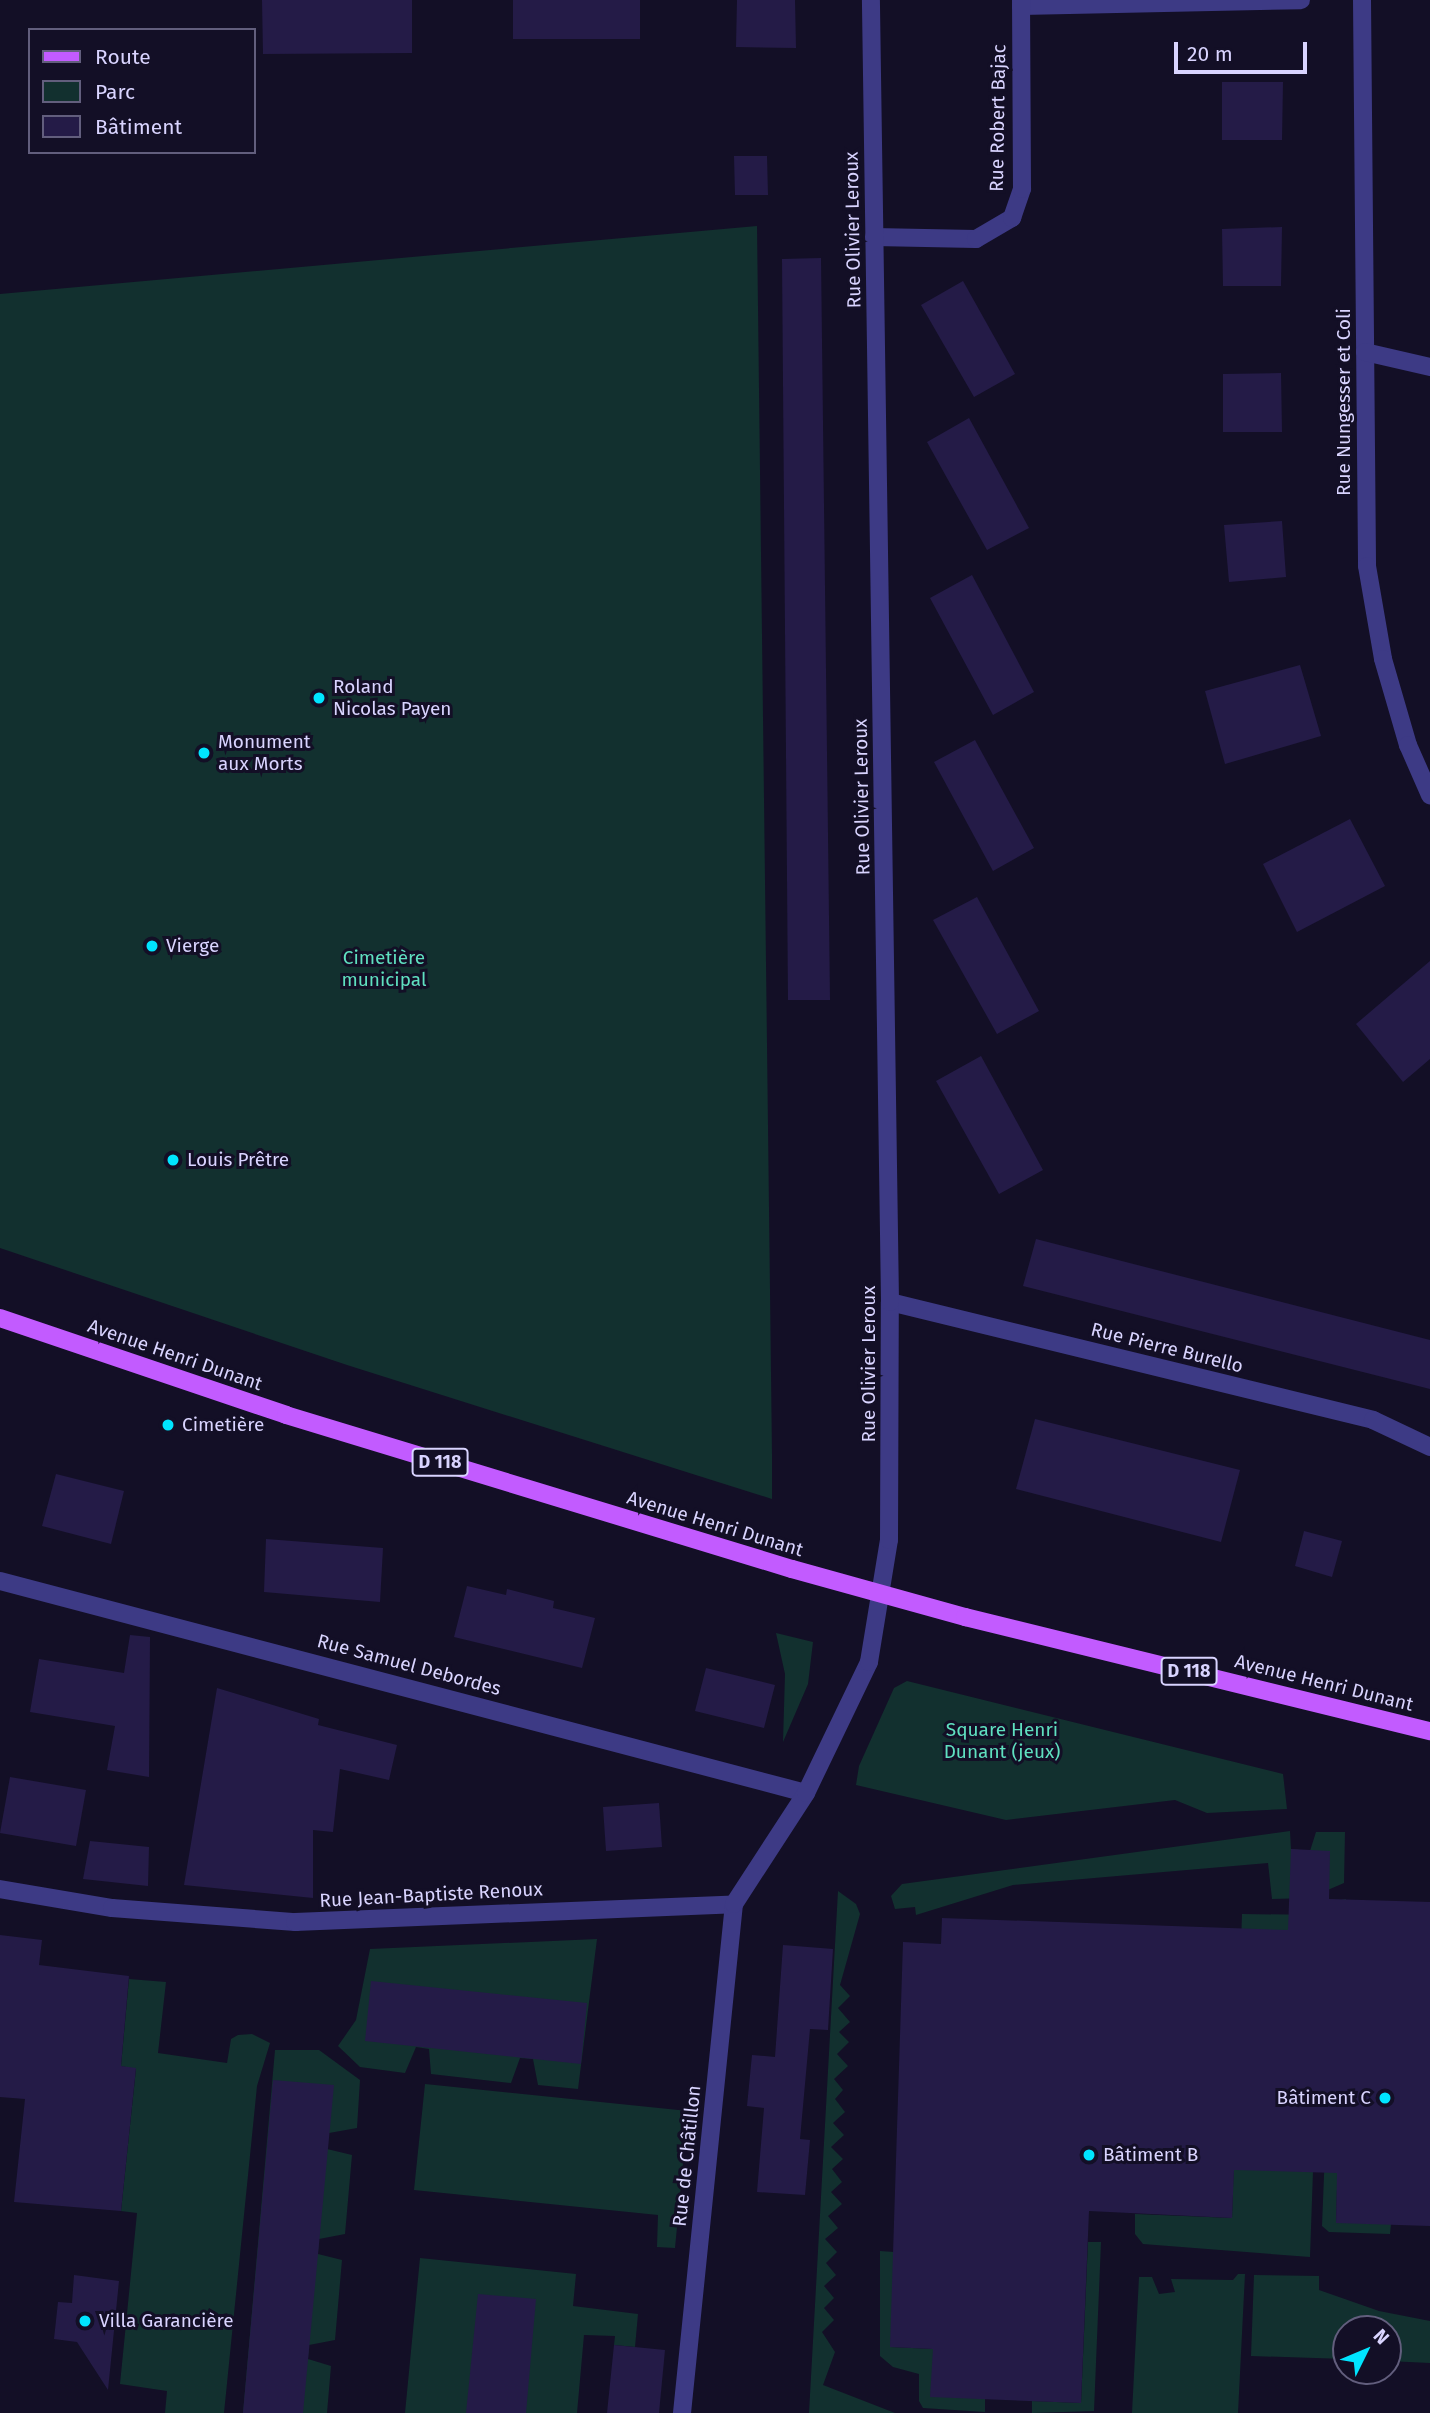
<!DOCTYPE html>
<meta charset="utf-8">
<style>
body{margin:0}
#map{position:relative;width:1430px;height:2413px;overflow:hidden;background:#130f26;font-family:"Fira Sans",sans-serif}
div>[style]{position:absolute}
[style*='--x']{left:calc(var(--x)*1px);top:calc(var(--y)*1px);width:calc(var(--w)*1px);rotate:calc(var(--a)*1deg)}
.green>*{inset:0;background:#12302f}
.building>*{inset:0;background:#241b47}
.minor>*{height:18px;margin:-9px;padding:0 9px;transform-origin:9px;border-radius:9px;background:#3d3a85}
.major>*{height:18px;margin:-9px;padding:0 9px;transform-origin:9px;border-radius:9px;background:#c25bff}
.dots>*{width:19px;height:19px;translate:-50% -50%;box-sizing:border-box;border:4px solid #130f26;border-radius:50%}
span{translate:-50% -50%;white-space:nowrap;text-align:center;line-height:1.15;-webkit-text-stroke:6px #130f26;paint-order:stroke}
.shield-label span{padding:2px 5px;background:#130f26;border:2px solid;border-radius:5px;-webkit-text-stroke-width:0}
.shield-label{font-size:18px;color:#d9d4ff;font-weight:700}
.street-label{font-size:19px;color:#d9d4ff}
.poi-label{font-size:19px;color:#d9d4ff}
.left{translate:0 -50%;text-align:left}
.right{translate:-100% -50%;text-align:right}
.park-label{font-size:19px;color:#5fe0c0}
.legend{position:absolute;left:28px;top:28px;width:228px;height:126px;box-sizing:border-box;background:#130f26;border:2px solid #625e7d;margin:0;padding:9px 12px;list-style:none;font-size:21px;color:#d9d4ff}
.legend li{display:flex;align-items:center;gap:14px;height:35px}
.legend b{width:35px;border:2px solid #625e7d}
.north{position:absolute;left:1332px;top:2315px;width:70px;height:70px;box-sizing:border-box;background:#130f26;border:2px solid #625e7d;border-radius:50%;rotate:47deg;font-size:19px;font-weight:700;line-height:28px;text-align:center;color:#d9d4ff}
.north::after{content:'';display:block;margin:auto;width:24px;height:32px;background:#00e5ff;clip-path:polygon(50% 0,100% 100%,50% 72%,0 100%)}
.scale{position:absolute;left:1174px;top:42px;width:133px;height:32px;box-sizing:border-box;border:4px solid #d9d4ff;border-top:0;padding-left:9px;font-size:21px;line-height:24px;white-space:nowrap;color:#d9d4ff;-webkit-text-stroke:5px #130f26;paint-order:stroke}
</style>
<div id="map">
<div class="green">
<div style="clip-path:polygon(757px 226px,772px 1455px,772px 1499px,347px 1365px,0 1248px,0 294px)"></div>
<div style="clip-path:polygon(776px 1633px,813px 1642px,808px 1684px,783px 1742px,785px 1674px)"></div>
<div style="clip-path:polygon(907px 1681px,1283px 1774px,1287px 1809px,1207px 1813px,1175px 1800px,1006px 1820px,856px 1785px,859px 1766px,894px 1688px)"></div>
<div style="clip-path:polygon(1290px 1831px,1291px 1849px,1310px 1851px,1316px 1832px,1345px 1832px,1344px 1883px,1309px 1898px,1272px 1899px,1268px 1863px,1013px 1885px,916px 1915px,915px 1907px,895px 1909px,891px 1896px,902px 1884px)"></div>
<div style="clip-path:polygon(838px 1891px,856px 1904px,860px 1914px,840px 1985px,850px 1996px,838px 2008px,850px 2022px,839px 2032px,849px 2042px,837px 2054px,848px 2066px,834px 2079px,843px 2090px,835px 2099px,845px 2112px,833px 2123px,844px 2135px,831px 2147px,843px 2159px,832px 2169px,842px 2182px,831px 2192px,842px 2204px,828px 2216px,838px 2228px,825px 2239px,837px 2252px,826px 2263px,836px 2275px,824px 2286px,834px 2298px,824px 2308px,834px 2320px,822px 2332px,835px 2352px,823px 2385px,895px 2413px,809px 2413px)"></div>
<div style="clip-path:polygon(1346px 1899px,1336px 2222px,1391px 2224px,1390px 2234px,1329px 2232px,1322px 2226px,1335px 1901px)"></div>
<div style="clip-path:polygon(1242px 1914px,1322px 1915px,1310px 2257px,1143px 2244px,1135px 2234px,1135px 2214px,1232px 2218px)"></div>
<div style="clip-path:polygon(597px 1939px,578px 2089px,538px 2085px,533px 2059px,520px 2058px,511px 2083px,431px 2074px,429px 2049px,416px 2047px,405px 2073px,360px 2067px,338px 2046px,356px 2020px,370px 1949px)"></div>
<div style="clip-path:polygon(129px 1979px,166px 1982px,158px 2053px,227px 2063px,231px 2039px,238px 2035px,252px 2034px,270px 2043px,257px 2086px,224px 2413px,165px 2413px,167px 2391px,120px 2384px,137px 2213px,121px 2211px,136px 2069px,121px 2066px)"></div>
<div style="clip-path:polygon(275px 2050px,319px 2050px,360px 2080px,357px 2128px,329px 2133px,327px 2149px,352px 2155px,345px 2234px,319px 2239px,318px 2254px,342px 2260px,335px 2340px,309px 2345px,308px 2359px,331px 2366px,327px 2413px,243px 2413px)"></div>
<div style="clip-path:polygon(425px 2084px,688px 2111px,675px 2248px,657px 2247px,658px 2215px,414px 2190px)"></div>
<div style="clip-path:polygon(1088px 2242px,1101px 2242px,1094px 2411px,1032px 2413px,1032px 2401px,1081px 2403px)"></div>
<div style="clip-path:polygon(880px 2251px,894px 2252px,891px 2347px,933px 2349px,985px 2399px,985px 2412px,923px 2408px,919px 2401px,919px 2374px,893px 2367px,880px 2356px)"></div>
<div style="clip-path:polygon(420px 2258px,576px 2274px,573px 2306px,638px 2314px,635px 2347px,614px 2345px,615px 2336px,584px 2335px,577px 2413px,405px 2413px)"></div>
<div style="clip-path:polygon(1238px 2274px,1245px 2274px,1238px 2413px,1132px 2413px,1139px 2277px,1152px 2277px,1159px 2294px,1175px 2292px,1171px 2279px,1233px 2280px)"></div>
<div style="clip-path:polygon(1254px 2275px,1319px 2276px,1319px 2290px,1379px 2311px,1430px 2321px,1430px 2363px,1388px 2361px,1388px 2329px,1346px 2329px,1346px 2359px,1251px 2356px)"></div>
</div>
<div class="building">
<div style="clip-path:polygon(262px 0,412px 0,412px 53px,263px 54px)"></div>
<div style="clip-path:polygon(513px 0,640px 0,640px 39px,513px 39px)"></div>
<div style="clip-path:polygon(737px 0,795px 0,796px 48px,736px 47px)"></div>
<div style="clip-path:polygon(1222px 82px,1283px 82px,1282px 140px,1222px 140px)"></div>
<div style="clip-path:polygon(734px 156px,767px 156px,768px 195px,735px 195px)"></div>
<div style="clip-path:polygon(1282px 227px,1281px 286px,1223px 286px,1222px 229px)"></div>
<div style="clip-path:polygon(821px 258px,830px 1000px,788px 1000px,782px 259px)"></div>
<div style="clip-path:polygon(963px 281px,1015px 374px,974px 397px,921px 305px)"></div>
<div style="clip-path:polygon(1281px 373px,1282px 432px,1223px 432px,1223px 374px)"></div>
<div style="clip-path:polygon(969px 418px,1029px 528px,987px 550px,927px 442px)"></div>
<div style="clip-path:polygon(1282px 521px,1286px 577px,1229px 582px,1224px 525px)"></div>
<div style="clip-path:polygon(972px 575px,1034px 692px,993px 715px,930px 598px)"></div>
<div style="clip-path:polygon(1300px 665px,1321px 736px,1225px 764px,1205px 691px)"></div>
<div style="clip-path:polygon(975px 740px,1034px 848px,993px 871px,934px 762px)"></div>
<div style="clip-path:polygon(1350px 819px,1385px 886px,1297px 932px,1263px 864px)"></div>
<div style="clip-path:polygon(977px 897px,1039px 1011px,997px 1034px,933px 920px)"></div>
<div style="clip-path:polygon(1430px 961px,1430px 1059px,1403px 1082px,1356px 1024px)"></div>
<div style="clip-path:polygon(981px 1056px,1043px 1170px,999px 1194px,936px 1081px)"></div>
<div style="clip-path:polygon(1036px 1239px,1430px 1340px,1430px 1389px,1023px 1286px)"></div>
<div style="clip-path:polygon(1035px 1419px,1240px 1470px,1221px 1542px,1016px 1489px)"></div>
<div style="clip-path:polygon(56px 1474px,124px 1491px,111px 1544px,42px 1526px)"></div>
<div style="clip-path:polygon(1304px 1531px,1342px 1541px,1332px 1577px,1295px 1566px)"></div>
<div style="clip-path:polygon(266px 1539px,383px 1548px,380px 1602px,264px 1592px)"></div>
<div style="clip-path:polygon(467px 1586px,506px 1595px,507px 1589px,554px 1601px,553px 1608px,595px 1618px,582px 1668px,454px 1637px)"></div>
<div style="clip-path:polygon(130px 1635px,150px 1637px,149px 1777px,107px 1770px,115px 1726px,30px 1712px,39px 1659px,124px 1673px)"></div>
<div style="clip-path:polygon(706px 1668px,775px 1685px,764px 1728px,695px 1711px)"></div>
<div style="clip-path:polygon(217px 1688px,319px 1719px,318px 1725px,397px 1745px,389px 1780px,340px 1769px,333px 1832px,313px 1830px,313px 1898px,184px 1885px)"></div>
<div style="clip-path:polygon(10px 1777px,86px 1790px,76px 1846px,0 1833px)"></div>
<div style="clip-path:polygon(659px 1803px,662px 1847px,606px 1851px,603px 1807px)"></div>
<div style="clip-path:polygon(90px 1841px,149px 1847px,148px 1886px,83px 1879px)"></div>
<div style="clip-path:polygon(1291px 1849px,1330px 1851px,1329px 1899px,1430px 1902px,1430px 2226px,1336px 2223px,1337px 2173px,1234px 2170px,1232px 2218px,1089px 2211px,1081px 2403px,930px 2397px,933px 2349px,890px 2347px,903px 1942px,941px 1944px,942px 1918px,1288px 1930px)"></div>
<div style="clip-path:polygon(0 1935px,42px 1940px,39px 1965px,129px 1976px,121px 2066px,136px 2068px,121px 2211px,14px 2202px,25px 2099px,0 2097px)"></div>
<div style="clip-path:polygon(783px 1945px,833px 1949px,828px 2030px,810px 2029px,800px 2139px,810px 2140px,805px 2195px,757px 2192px,764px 2108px,747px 2106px,752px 2055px,775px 2057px)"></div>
<div style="clip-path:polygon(371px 1981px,587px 2003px,581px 2064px,365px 2041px)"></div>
<div style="clip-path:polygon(273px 2080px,334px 2085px,303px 2413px,243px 2413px)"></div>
<div style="clip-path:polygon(74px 2275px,119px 2281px,108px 2390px,77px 2342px,54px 2339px,58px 2302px,72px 2303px)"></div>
<div style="clip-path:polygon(478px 2294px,536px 2299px,526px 2413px,466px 2413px)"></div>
<div style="clip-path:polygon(614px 2345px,665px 2350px,659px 2413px,607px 2413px)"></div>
</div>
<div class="minor">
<div style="--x:1362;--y:0;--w:566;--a:89.49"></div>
<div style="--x:1367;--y:566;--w:94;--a:80.2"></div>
<div style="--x:1383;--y:659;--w:90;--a:73.8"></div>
<div style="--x:1408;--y:745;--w:55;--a:66.3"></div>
<div style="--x:1021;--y:6;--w:280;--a:-1.2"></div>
<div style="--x:874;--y:237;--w:102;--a:1.1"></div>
<div style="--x:976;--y:239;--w:42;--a:-30.3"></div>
<div style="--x:1012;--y:218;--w:31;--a:-71"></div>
<div style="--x:1022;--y:189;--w:189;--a:-90.3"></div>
<div style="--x:1365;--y:352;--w:67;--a:13"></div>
<div style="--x:890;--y:1302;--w:497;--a:13.7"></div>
<div style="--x:1373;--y:1420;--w:63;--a:25.3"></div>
<div style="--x:0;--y:1581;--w:833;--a:14.74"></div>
<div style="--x:0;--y:1889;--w:114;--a:9.6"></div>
<div style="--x:112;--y:1908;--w:184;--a:4.4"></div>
<div style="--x:295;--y:1922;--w:439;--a:-2.3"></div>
<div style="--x:682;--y:2413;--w:512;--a:-84.17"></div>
<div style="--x:734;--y:1904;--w:132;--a:-57"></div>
<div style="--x:806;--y:1793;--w:145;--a:-64.3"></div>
<div style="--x:869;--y:1662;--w:124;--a:-80.7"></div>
<div style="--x:889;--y:1540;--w:238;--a:-89.8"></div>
<div style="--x:890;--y:1302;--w:1302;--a:-90.84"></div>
</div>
<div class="major">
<div style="--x:0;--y:1318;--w:302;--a:18.7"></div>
<div style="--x:286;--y:1415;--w:529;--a:16.93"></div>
<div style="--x:792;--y:1569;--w:180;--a:15.5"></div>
<div style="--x:965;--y:1617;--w:479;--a:13.8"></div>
</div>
<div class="dots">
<div style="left:319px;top:698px;background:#00e5ff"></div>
<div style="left:204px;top:753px;background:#00e5ff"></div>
<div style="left:152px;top:946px;background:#00e5ff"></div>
<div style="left:173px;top:1160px;background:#00e5ff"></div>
<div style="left:168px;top:1425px;background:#00e5ff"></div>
<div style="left:1385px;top:2098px;background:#00e5ff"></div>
<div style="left:1089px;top:2155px;background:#00e5ff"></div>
<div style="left:85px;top:2321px;background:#00e5ff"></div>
</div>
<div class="shield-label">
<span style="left:440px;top:1462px">D 118</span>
<span style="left:1189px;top:1671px">D 118</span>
</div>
<div class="street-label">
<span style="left:998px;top:118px;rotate:-89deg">Rue Robert Bajac</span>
<span style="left:853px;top:230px;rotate:-91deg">Rue Olivier Leroux</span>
<span style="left:1344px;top:402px;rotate:-90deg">Rue Nungesser et Coli</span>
<span style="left:862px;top:797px;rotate:-91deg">Rue Olivier Leroux</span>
<span style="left:1167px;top:1348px;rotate:14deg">Rue Pierre Burello</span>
<span style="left:175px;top:1355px;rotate:19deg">Avenue Henri Dunant</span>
<span style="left:869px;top:1364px;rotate:-90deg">Rue Olivier Leroux</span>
<span style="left:715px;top:1524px;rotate:17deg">Avenue Henri Dunant</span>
<span style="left:409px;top:1665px;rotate:15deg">Rue Samuel Debordes</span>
<span style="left:1324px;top:1683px;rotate:14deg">Avenue Henri Dunant</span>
<span style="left:431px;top:1895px;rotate:-3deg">Rue Jean-Baptiste Renoux</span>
<span style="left:687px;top:2156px;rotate:-84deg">Rue de Châtillon</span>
</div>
<div class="poi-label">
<span class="left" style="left:333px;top:698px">Roland<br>Nicolas Payen</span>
<span class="left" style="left:218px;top:753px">Monument<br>aux Morts</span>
<span class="left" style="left:166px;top:946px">Vierge</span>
<span class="left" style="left:187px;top:1160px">Louis Prêtre</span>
<span class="left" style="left:182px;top:1425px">Cimetière</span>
<span class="right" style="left:1371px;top:2098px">Bâtiment C</span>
<span class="left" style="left:1103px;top:2155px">Bâtiment B</span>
<span class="left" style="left:99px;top:2321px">Villa Garancière</span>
</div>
<div class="park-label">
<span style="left:384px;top:969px">Cimetière<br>municipal</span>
<span style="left:1002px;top:1741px">Square Henri<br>Dunant (jeux)</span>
</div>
<ul class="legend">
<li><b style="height:9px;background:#c25bff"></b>Route</li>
<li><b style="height:19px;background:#12302f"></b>Parc</li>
<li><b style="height:19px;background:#241b47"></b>Bâtiment</li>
</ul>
<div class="north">N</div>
<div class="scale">20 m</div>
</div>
